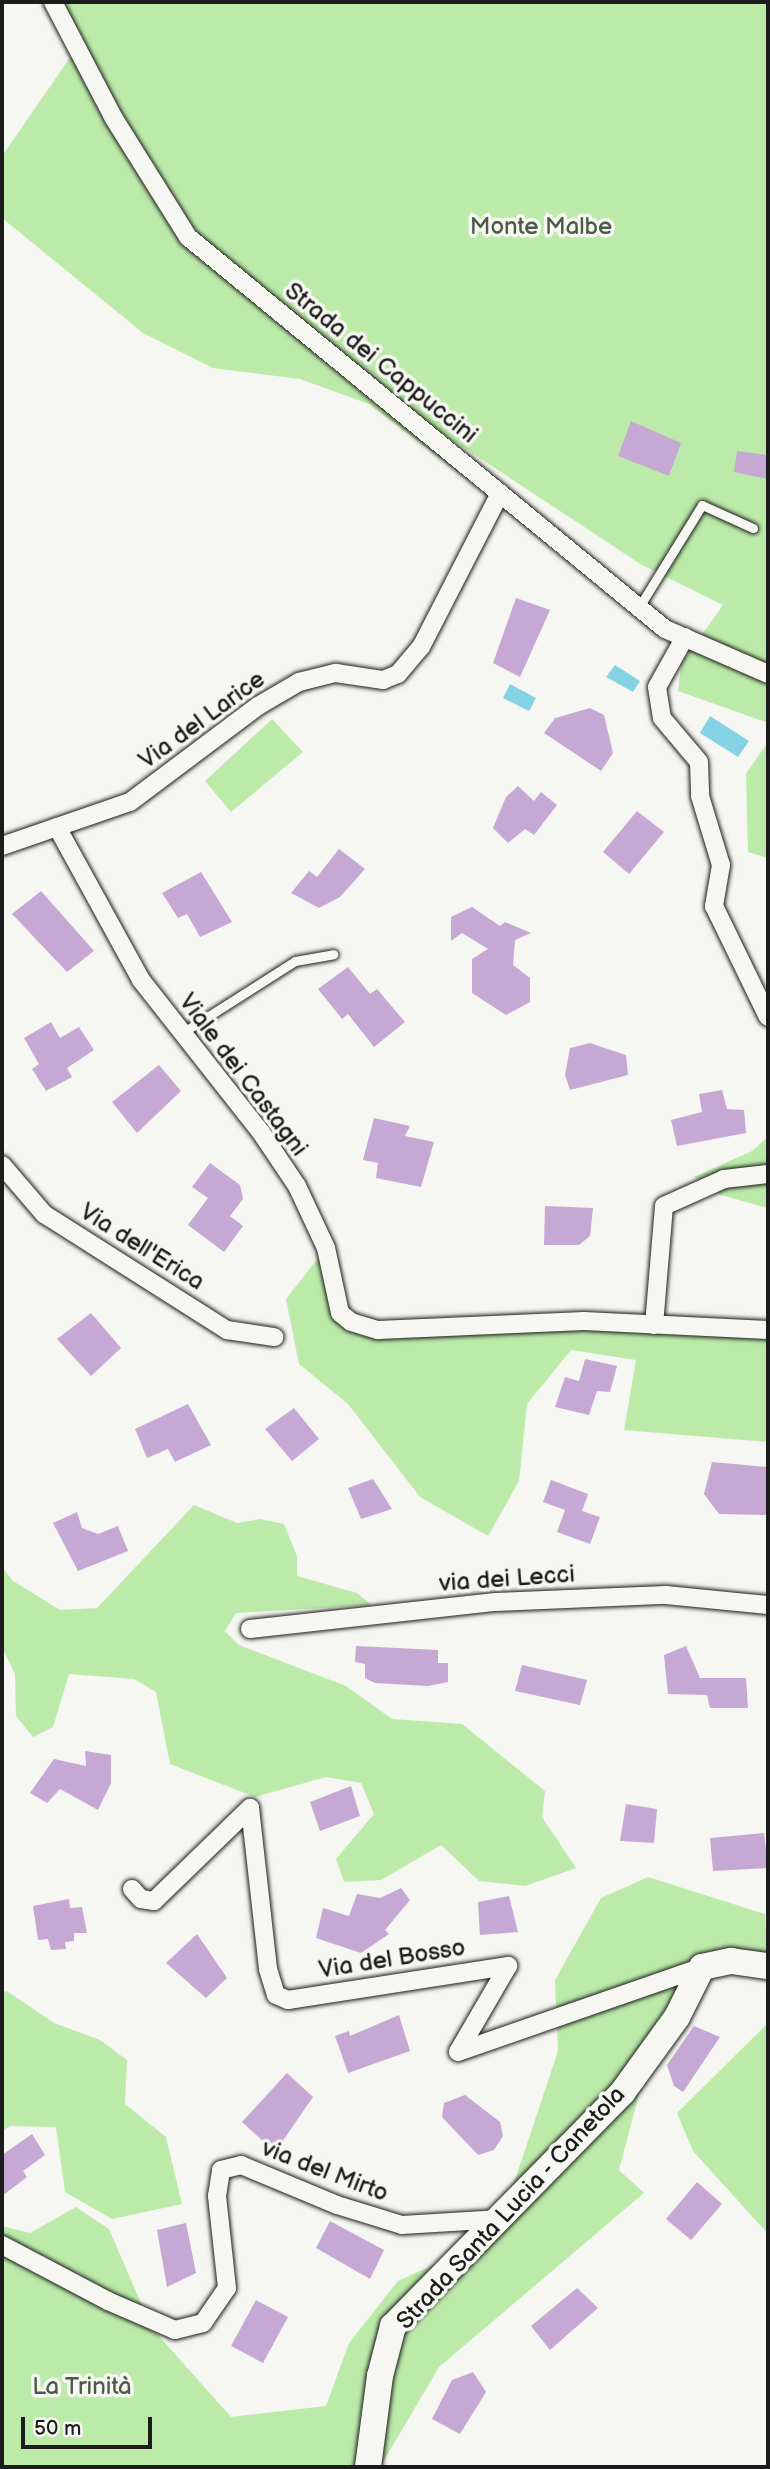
<!DOCTYPE html>
<meta charset="utf-8">
<style>
body{margin:0}
#map{position:relative;width:770px;height:2469px;overflow:hidden;background:#f6f6f2;font-family:"Balsamiq Sans",sans-serif}
div>[style]{position:absolute}
[style*='--x']{left:calc(var(--x)*1px);top:calc(var(--y)*1px);width:calc(var(--w)*1px);rotate:calc(var(--a)*1deg)}
.green>*{inset:0;background:#bceba9}
.water>*{inset:0;background:#85d2e4}
.building>*{inset:0;background:#c6a8d4}
.roads{filter:drop-shadow(0 0 2px #1c1c1c) drop-shadow(0 0 2px #1c1c1c)}
.lane>*{height:9px;margin:-4.5px;padding:0 4.5px;transform-origin:4.5px;border-radius:4.5px;background:#f6f6f2}
.street>*{height:18px;margin:-9px;padding:0 9px;transform-origin:9px;border-radius:9px;background:#f6f6f2}
.secondary>*{height:26px;margin:-13px;padding:0 13px;transform-origin:13px;border-radius:13px;background:#f6f6f2}
span{translate:-50% -50%;white-space:nowrap;text-align:center;line-height:1.15;-webkit-text-stroke:7px #f6f6f2;paint-order:stroke}
.park-label{font-size:24px;color:#4c5a46}
.street-label{font-size:24px;color:#1c1c1c}
.frame{position:absolute;inset:0;border:4px solid #1c1c1c;pointer-events:none}
.scale{position:absolute;left:21px;top:2417px;width:131px;height:32px;box-sizing:border-box;border:4px solid #1c1c1c;border-top:0;padding-left:9px;font-size:21px;line-height:24px;white-space:nowrap;color:#1c1c1c;-webkit-text-stroke:5px #f6f6f2;paint-order:stroke}
</style>
<div id="map">
<div class="green">
<div style="clip-path:polygon(52px 2px,768px 2px,768px 723px,678px 691px,681px 664px,723px 605px,642px 565px,381px 393px,483px 491px,369px 404px,300px 379px,213px 368px,143px 333px,2px 218px,2px 156px,76px 49px)"></div>
<div style="clip-path:polygon(272px 719px,303px 752px,231px 812px,205px 781px)"></div>
<div style="clip-path:polygon(768px 742px,768px 858px,748px 852px,746px 774px)"></div>
<div style="clip-path:polygon(768px 1137px,768px 1208px,721px 1195px,694px 1177px,752px 1151px)"></div>
<div style="clip-path:polygon(326px 1248px,351px 1322px,768px 1330px,768px 1442px,624px 1430px,636px 1360px,571px 1350px,527px 1404px,519px 1481px,488px 1536px,420px 1497px,348px 1404px,299px 1364px,286px 1299px)"></div>
<div style="clip-path:polygon(194px 1505px,237px 1523px,260px 1519px,284px 1524px,297px 1556px,297px 1576px,357px 1593px,371px 1605px,236px 1613px,225px 1631px,239px 1645px,346px 1686px,392px 1719px,462px 1724px,545px 1791px,542px 1817px,576px 1868px,525px 1886px,479px 1881px,441px 1845px,381px 1880px,344px 1882px,336px 1859px,374px 1814px,361px 1783px,326px 1777px,255px 1797px,170px 1764px,156px 1692px,134px 1679px,69px 1674px,53px 1727px,33px 1737px,16px 1716px,15px 1674px,2px 1647px,2px 1567px,13px 1581px,60px 1610px,97px 1608px)"></div>
<div style="clip-path:polygon(648px 1877px,765px 1914px,768px 1966px,693px 1970px,649px 2056px,619px 2170px,644px 2193px,439px 2367px,380px 2467px,2px 2467px,2px 2226px,30px 2233px,76px 2207px,109px 2229px,143px 2308px,141px 2316px,231px 2417px,326px 2406px,349px 2343px,398px 2281px,474px 2246px,502px 2219px,558px 2051px,555px 1980px,601px 1898px)"></div>
<div style="clip-path:polygon(7px 1991px,54px 2023px,100px 2040px,127px 2060px,125px 2104px,166px 2137px,182px 2204px,112px 2219px,65px 2192px,56px 2127px,10px 2126px,2px 2131px,2px 1993px)"></div>
<div style="clip-path:polygon(768px 2023px,768px 2234px,693px 2151px,677px 2113px)"></div>
</div>
<div class="water">
<div style="clip-path:polygon(615px 665px,640px 681px,633px 692px,606px 677px)"></div>
<div style="clip-path:polygon(510px 684px,536px 698px,529px 711px,503px 698px)"></div>
<div style="clip-path:polygon(710px 716px,749px 741px,738px 757px,700px 733px)"></div>
</div>
<div class="building">
<div style="clip-path:polygon(631px 421px,681px 443px,669px 476px,618px 456px)"></div>
<div style="clip-path:polygon(737px 451px,768px 455px,768px 479px,734px 472px)"></div>
<div style="clip-path:polygon(516px 598px,550px 610px,520px 677px,493px 663px)"></div>
<div style="clip-path:polygon(590px 708px,604px 715px,613px 753px,601px 771px,544px 733px,555px 718px)"></div>
<div style="clip-path:polygon(518px 786px,534px 801px,541px 792px,557px 805px,534px 835px,525px 829px,508px 843px,493px 828px,506px 797px)"></div>
<div style="clip-path:polygon(637px 811px,664px 832px,629px 874px,603px 852px)"></div>
<div style="clip-path:polygon(339px 849px,365px 869px,340px 897px,319px 908px,291px 893px,309px 871px,317px 877px)"></div>
<div style="clip-path:polygon(201px 872px,232px 922px,200px 937px,187px 914px,178px 918px,162px 893px)"></div>
<div style="clip-path:polygon(41px 891px,94px 951px,67px 972px,12px 914px)"></div>
<div style="clip-path:polygon(472px 907px,500px 926px,505px 922px,531px 933px,515px 940px,513px 965px,530px 978px,530px 1002px,506px 1015px,472px 993px,472px 959px,488px 949px,462px 933px,451px 941px,451px 917px)"></div>
<div style="clip-path:polygon(348px 967px,370px 994px,377px 989px,405px 1022px,374px 1047px,348px 1014px,342px 1019px,318px 989px)"></div>
<div style="clip-path:polygon(51px 1022px,60px 1038px,79px 1027px,94px 1050px,67px 1068px,72px 1077px,46px 1091px,32px 1069px,39px 1064px,24px 1038px)"></div>
<div style="clip-path:polygon(590px 1043px,626px 1055px,628px 1075px,570px 1090px,565px 1075px,570px 1048px)"></div>
<div style="clip-path:polygon(159px 1065px,181px 1091px,137px 1133px,112px 1102px)"></div>
<div style="clip-path:polygon(722px 1090px,727px 1109px,744px 1110px,746px 1133px,677px 1146px,671px 1120px,702px 1112px,699px 1094px)"></div>
<div style="clip-path:polygon(374px 1118px,410px 1126px,405px 1136px,434px 1142px,421px 1187px,376px 1178px,378px 1163px,363px 1160px)"></div>
<div style="clip-path:polygon(210px 1163px,240px 1185px,243px 1199px,230px 1216px,243px 1226px,224px 1252px,188px 1225px,208px 1198px,192px 1187px)"></div>
<div style="clip-path:polygon(545px 1206px,593px 1208px,590px 1236px,579px 1245px,544px 1245px)"></div>
<div style="clip-path:polygon(91px 1313px,121px 1348px,91px 1376px,57px 1339px)"></div>
<div style="clip-path:polygon(585px 1359px,617px 1366px,610px 1392px,597px 1391px,589px 1415px,555px 1407px,565px 1377px,579px 1381px)"></div>
<div style="clip-path:polygon(188px 1404px,211px 1445px,175px 1462px,168px 1449px,147px 1458px,135px 1429px)"></div>
<div style="clip-path:polygon(294px 1408px,319px 1439px,292px 1461px,265px 1429px)"></div>
<div style="clip-path:polygon(712px 1462px,768px 1467px,768px 1515px,719px 1514px,704px 1494px)"></div>
<div style="clip-path:polygon(373px 1479px,392px 1509px,361px 1519px,348px 1488px)"></div>
<div style="clip-path:polygon(551px 1480px,588px 1494px,582px 1511px,600px 1517px,590px 1544px,557px 1532px,565px 1510px,543px 1502px)"></div>
<div style="clip-path:polygon(77px 1512px,82px 1528px,98px 1534px,118px 1526px,128px 1551px,78px 1571px,53px 1523px)"></div>
<div style="clip-path:polygon(356px 1646px,438px 1650px,438px 1663px,448px 1663px,448px 1682px,428px 1686px,375px 1683px,365px 1678px,365px 1664px,355px 1662px)"></div>
<div style="clip-path:polygon(686px 1646px,700px 1678px,746px 1678px,748px 1708px,710px 1708px,707px 1695px,668px 1694px,664px 1655px)"></div>
<div style="clip-path:polygon(522px 1665px,587px 1680px,580px 1705px,515px 1691px)"></div>
<div style="clip-path:polygon(85px 1751px,111px 1755px,111px 1783px,98px 1810px,60px 1789px,47px 1803px,30px 1793px,54px 1759px,86px 1766px)"></div>
<div style="clip-path:polygon(351px 1786px,360px 1816px,320px 1831px,310px 1802px)"></div>
<div style="clip-path:polygon(626px 1804px,657px 1809px,654px 1843px,620px 1841px)"></div>
<div style="clip-path:polygon(764px 1833px,768px 1868px,713px 1871px,710px 1838px)"></div>
<div style="clip-path:polygon(401px 1888px,410px 1900px,385px 1930px,389px 1934px,361px 1953px,316px 1938px,323px 1908px,349px 1916px,357px 1894px,380px 1898px)"></div>
<div style="clip-path:polygon(509px 1896px,518px 1932px,480px 1935px,478px 1902px)"></div>
<div style="clip-path:polygon(69px 1899px,70px 1908px,82px 1907px,87px 1933px,74px 1933px,74px 1941px,65px 1942px,66px 1949px,51px 1950px,48px 1939px,38px 1940px,33px 1906px)"></div>
<div style="clip-path:polygon(197px 1934px,227px 1978px,206px 1998px,166px 1963px)"></div>
<div style="clip-path:polygon(399px 2015px,410px 2051px,348px 2073px,335px 2036px,349px 2031px,350px 2036px)"></div>
<div style="clip-path:polygon(694px 2026px,720px 2037px,683px 2092px,674px 2086px,667px 2065px)"></div>
<div style="clip-path:polygon(287px 2073px,313px 2097px,275px 2152px,242px 2122px)"></div>
<div style="clip-path:polygon(465px 2095px,500px 2122px,503px 2136px,494px 2150px,478px 2155px,442px 2117px,444px 2103px)"></div>
<div style="clip-path:polygon(32px 2134px,45px 2155px,23px 2171px,27px 2177px,2px 2196px,2px 2155px)"></div>
<div style="clip-path:polygon(697px 2182px,722px 2204px,691px 2240px,666px 2219px)"></div>
<div style="clip-path:polygon(330px 2221px,384px 2250px,370px 2279px,316px 2248px)"></div>
<div style="clip-path:polygon(186px 2223px,196px 2273px,167px 2287px,157px 2230px)"></div>
<div style="clip-path:polygon(577px 2288px,598px 2308px,550px 2350px,531px 2326px)"></div>
<div style="clip-path:polygon(256px 2300px,288px 2317px,263px 2363px,231px 2346px)"></div>
<div style="clip-path:polygon(473px 2372px,486px 2392px,460px 2434px,432px 2419px,452px 2380px)"></div>
</div>
<div class="roads">
<div class="lane">
<div style="--x:639;--y:607;--w:120;--a:-58.3"></div>
<div style="--x:702;--y:505;--w:56;--a:24.3"></div>
<div style="--x:182;--y:1033;--w:134;--a:-32.5"></div>
<div style="--x:295;--y:961;--w:39;--a:-10"></div>
</div>
<div class="street">
<div style="--x:53;--y:2;--w:130;--a:62.4"></div>
<div style="--x:113;--y:117;--w:142;--a:58"></div>
<div style="--x:188;--y:237;--w:617;--a:39.41"></div>
<div style="--x:665;--y:629;--w:112;--a:23.6"></div>
<div style="--x:685;--y:637;--w:57;--a:119.2"></div>
<div style="--x:657;--y:687;--w:31;--a:81"></div>
<div style="--x:662;--y:718;--w:57;--a:49.9"></div>
<div style="--x:699;--y:762;--w:34;--a:88"></div>
<div style="--x:700;--y:796;--w:72;--a:73.1"></div>
<div style="--x:721;--y:865;--w:42;--a:99.7"></div>
<div style="--x:714;--y:906;--w:123;--a:64.1"></div>
<div style="--x:57;--y:827;--w:175;--a:61.2"></div>
<div style="--x:141;--y:980;--w:192;--a:51.8"></div>
<div style="--x:260;--y:1131;--w:66;--a:56.1"></div>
<div style="--x:297;--y:1186;--w:68;--a:64.9"></div>
<div style="--x:326;--y:1248;--w:66;--a:77.8"></div>
<div style="--x:340;--y:1313;--w:14;--a:39"></div>
<div style="--x:351;--y:1322;--w:28;--a:17"></div>
<div style="--x:378;--y:1330;--w:206;--a:-2.5"></div>
<div style="--x:584;--y:1321;--w:184;--a:2.8"></div>
<div style="--x:2;--y:846;--w:135;--a:-19"></div>
<div style="--x:130;--y:802;--w:160;--a:-36.9"></div>
<div style="--x:258;--y:706;--w:48;--a:-30.3"></div>
<div style="--x:299;--y:682;--w:38;--a:-14"></div>
<div style="--x:336;--y:673;--w:48;--a:8.5"></div>
<div style="--x:383;--y:680;--w:16;--a:-22"></div>
<div style="--x:398;--y:674;--w:35;--a:-50"></div>
<div style="--x:421;--y:647;--w:173;--a:-62.8"></div>
<div style="--x:2;--y:1165;--w:65;--a:49.4"></div>
<div style="--x:44;--y:1214;--w:217;--a:32.4"></div>
<div style="--x:227;--y:1330;--w:48;--a:8.5"></div>
<div style="--x:654;--y:1325;--w:119;--a:-85.2"></div>
<div style="--x:664;--y:1206;--w:66;--a:-24.2"></div>
<div style="--x:724;--y:1179;--w:44;--a:-6.5"></div>
<div style="--x:250;--y:1629;--w:247;--a:-6.3"></div>
<div style="--x:496;--y:1602;--w:170;--a:-2.4"></div>
<div style="--x:666;--y:1595;--w:102;--a:5.6"></div>
<div style="--x:132;--y:1889;--w:13;--a:48"></div>
<div style="--x:141;--y:1899;--w:13;--a:9"></div>
<div style="--x:154;--y:1901;--w:134;--a:-44.1"></div>
<div style="--x:250;--y:1808;--w:162;--a:83.6"></div>
<div style="--x:268;--y:1969;--w:27;--a:73"></div>
<div style="--x:276;--y:1995;--w:13;--a:23"></div>
<div style="--x:288;--y:2000;--w:223;--a:-8.8"></div>
<div style="--x:508;--y:1966;--w:99;--a:120.2"></div>
<div style="--x:458;--y:2052;--w:258;--a:-19.2"></div>
<div style="--x:2;--y:2245;--w:120;--a:27.8"></div>
<div style="--x:108;--y:2301;--w:73;--a:23.4"></div>
<div style="--x:175;--y:2330;--w:29;--a:-14"></div>
<div style="--x:203;--y:2323;--w:42;--a:-55.6"></div>
<div style="--x:227;--y:2288;--w:93;--a:-96.2"></div>
<div style="--x:217;--y:2196;--w:26;--a:-81"></div>
<div style="--x:221;--y:2170;--w:21;--a:-14"></div>
<div style="--x:241;--y:2165;--w:104;--a:22.6"></div>
<div style="--x:337;--y:2205;--w:68;--a:17.1"></div>
<div style="--x:402;--y:2225;--w:99;--a:-3.5"></div>
</div>
<div class="secondary">
<div style="--x:368;--y:2467;--w:92;--a:-82.5"></div>
<div style="--x:380;--y:2376;--w:52;--a:-75.4"></div>
<div style="--x:393;--y:2326;--w:327;--a:-45.5"></div>
<div style="--x:622;--y:2093;--w:94;--a:-54.1"></div>
<div style="--x:677;--y:2017;--w:56;--a:-63.4"></div>
<div style="--x:702;--y:1967;--w:30;--a:-12"></div>
<div style="--x:731;--y:1961;--w:37;--a:8"></div>
</div>
</div>
<div class="park-label">
<span style="left:541px;top:227px">Monte Malbe</span>
<span style="left:82px;top:2387px">La Trinità</span>
</div>
<div class="street-label">
<span style="left:381px;top:363px;rotate:39deg">Strada dei Cappuccini</span>
<span style="left:202px;top:720px;rotate:-36deg">Via del Larice</span>
<span style="left:243px;top:1075px;rotate:53deg">Viale dei Castagni</span>
<span style="left:142px;top:1247px;rotate:32deg">Via dell'Erica</span>
<span style="left:507px;top:1579px;rotate:-4deg">via dei Lecci</span>
<span style="left:392px;top:1959px;rotate:-9deg">Via del Bosso</span>
<span style="left:325px;top:2171px;rotate:21deg">via del Mirto</span>
<span style="left:511px;top:2208px;rotate:-47deg">Strada Santa Lucia - Canetola</span>
</div>
<div class="frame"></div>
<div class="scale">50 m</div>
</div>
